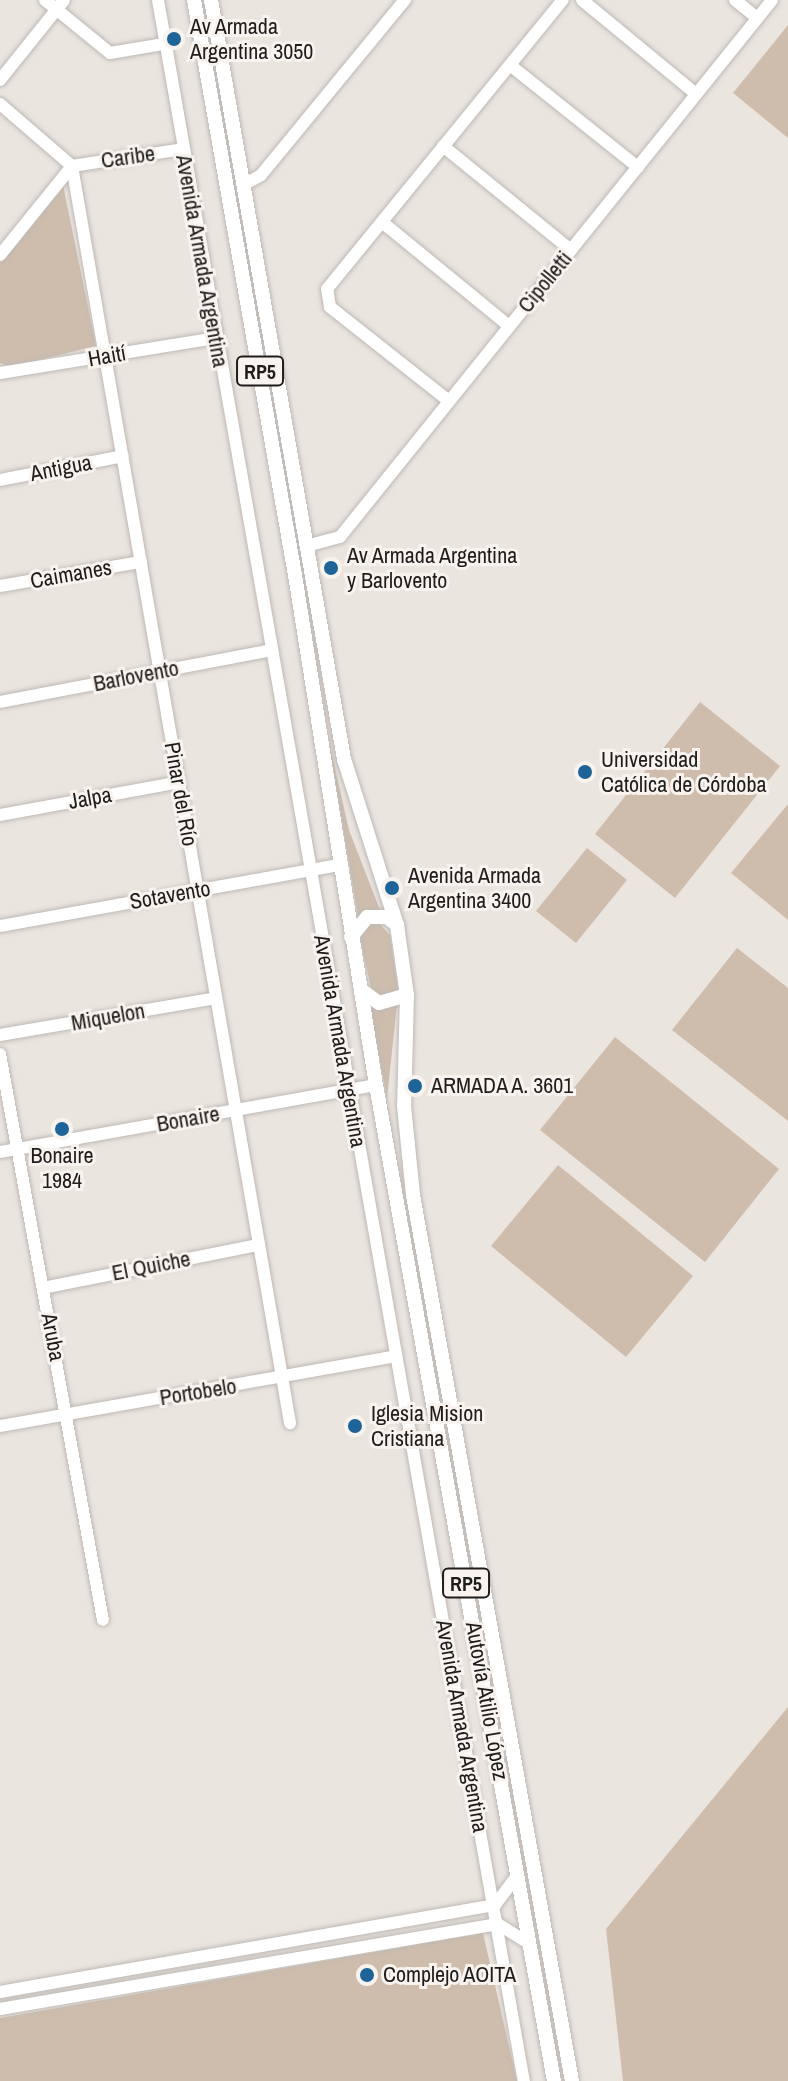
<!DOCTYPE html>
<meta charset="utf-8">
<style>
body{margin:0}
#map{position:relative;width:788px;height:2081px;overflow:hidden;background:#ebe5e0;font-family:"Archivo Narrow",sans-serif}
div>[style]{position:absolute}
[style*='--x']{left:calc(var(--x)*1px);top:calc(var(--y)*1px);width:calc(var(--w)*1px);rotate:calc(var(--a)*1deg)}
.green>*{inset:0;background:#cebdad}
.roads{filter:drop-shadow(0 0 2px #beb9b4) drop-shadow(0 0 2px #beb9b4)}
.minor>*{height:12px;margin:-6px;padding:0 6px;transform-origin:6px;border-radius:6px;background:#fff}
.major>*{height:14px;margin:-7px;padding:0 7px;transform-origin:7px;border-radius:7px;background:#fff}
.dots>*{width:22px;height:22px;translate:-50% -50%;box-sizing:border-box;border:4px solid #f8f3ee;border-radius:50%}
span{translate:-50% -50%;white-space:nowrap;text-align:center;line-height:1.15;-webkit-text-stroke:6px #f8f3ee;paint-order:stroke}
.shield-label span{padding:2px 6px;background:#f8f3ee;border:2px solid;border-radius:6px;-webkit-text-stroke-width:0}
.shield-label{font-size:20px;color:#1f1d1b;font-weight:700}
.poi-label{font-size:22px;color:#1f1d1b}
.left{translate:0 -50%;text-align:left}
.street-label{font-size:22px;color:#1f1d1b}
</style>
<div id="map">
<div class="green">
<div style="clip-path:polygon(788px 25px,788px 138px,733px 93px)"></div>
<div style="clip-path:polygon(63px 185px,96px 346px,10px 367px,0 363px,0 259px)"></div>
<div style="clip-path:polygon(700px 702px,780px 766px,675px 898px,595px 834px)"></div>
<div style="clip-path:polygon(328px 738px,349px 830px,380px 910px,358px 916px)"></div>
<div style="clip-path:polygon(788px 804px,788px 920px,731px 873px)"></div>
<div style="clip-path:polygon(587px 848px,627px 880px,576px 943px,536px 911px)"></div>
<div style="clip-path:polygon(377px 921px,390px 935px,398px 988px,393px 997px,380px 999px,372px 992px,359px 934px,364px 924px)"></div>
<div style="clip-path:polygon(737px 948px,788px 988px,788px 1121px,672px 1030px)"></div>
<div style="clip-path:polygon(397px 1005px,387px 1098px,370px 1008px)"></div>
<div style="clip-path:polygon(615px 1037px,779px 1169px,705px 1262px,540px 1130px)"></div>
<div style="clip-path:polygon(558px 1165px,693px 1276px,626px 1357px,491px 1246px)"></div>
<div style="clip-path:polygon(788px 1707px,788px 2081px,623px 2081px,606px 1929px)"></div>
<div style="clip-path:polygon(483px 1933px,517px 2081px,0 2081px,0 2018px)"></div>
</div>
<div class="roads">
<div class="minor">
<div style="--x:45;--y:0;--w:84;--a:39.2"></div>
<div style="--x:110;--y:53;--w:55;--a:-9.5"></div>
<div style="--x:158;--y:0;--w:2113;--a:80.03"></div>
<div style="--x:582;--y:0;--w:148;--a:39.5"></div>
<div style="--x:735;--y:0;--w:28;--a:39"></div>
<div style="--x:510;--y:65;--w:164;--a:38.6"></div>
<div style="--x:0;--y:80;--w:102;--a:-51.3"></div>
<div style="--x:0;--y:104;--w:95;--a:40.7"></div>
<div style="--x:72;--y:166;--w:1276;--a:80.16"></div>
<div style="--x:443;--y:146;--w:165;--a:39.1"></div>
<div style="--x:72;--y:166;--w:112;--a:-8.7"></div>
<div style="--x:245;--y:184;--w:18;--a:-29"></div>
<div style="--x:261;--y:175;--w:227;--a:-50.6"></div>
<div style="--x:382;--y:222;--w:164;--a:39.3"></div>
<div style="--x:0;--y:255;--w:114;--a:-51"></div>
<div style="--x:0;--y:373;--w:218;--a:-9.2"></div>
<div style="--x:449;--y:401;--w:152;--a:-141.7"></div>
<div style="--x:330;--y:307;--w:18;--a:-99"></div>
<div style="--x:327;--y:289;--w:373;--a:-50.8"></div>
<div style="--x:0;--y:480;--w:125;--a:-11"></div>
<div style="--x:306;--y:546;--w:35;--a:-15"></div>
<div style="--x:340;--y:537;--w:689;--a:-51.18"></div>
<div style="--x:0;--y:586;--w:143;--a:-9.7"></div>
<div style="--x:0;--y:702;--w:277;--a:-10.8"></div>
<div style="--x:0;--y:815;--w:182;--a:-10.4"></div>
<div style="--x:0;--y:926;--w:344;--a:-10.2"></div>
<div style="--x:0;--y:1035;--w:219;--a:-9.7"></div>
<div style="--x:0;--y:1054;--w:575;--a:79.69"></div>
<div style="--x:0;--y:1152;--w:382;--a:-10.1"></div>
<div style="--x:43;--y:1288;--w:220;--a:-11.3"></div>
<div style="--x:0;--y:1426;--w:402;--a:-10"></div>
<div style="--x:0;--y:1992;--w:503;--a:-9.97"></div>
<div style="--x:495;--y:1905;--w:38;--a:-53"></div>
<div style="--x:0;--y:2009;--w:505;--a:-9.69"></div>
<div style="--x:498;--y:1924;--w:38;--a:32"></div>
</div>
<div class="major">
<div style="--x:194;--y:0;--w:584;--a:80.04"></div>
<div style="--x:295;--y:575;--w:516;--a:80.98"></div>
<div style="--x:376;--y:1085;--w:1012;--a:79.87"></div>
<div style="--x:211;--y:0;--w:771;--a:80.06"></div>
<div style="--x:344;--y:759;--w:174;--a:72.3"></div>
<div style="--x:397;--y:925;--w:71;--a:81.9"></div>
<div style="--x:407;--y:995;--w:111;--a:91.5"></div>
<div style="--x:404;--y:1106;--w:89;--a:84.2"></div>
<div style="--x:413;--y:1195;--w:900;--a:79.83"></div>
<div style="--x:351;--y:937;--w:26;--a:-51"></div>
<div style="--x:367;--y:917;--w:20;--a:0"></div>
<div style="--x:387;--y:917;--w:13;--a:39"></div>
<div style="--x:361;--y:990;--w:22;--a:36"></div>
<div style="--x:379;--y:1003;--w:29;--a:-16"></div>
</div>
</div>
<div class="dots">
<div style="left:174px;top:39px;background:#1e6499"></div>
<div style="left:331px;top:568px;background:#1e6499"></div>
<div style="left:585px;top:772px;background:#1e6499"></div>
<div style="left:392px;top:888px;background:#1e6499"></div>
<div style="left:415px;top:1086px;background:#1e6499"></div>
<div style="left:62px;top:1129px;background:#1e6499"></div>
<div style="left:355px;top:1426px;background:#1e6499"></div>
<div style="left:367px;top:1975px;background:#1e6499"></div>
</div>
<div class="shield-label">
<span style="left:260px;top:371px">RP5</span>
<span style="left:466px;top:1583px">RP5</span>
</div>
<div class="poi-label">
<span class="left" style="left:190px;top:39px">Av Armada<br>Argentina 3050</span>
<span class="left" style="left:347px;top:568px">Av Armada Argentina<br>y Barlovento</span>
<span class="left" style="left:601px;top:772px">Universidad<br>Católica de Córdoba</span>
<span class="left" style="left:408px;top:888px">Avenida Armada<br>Argentina 3400</span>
<span class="left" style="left:431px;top:1086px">ARMADA A. 3601</span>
<span style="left:62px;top:1168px">Bonaire<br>1984</span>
<span class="left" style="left:371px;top:1426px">Iglesia Mision<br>Cristiana</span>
<span class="left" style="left:383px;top:1975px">Complejo AOITA</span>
</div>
<div class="street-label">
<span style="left:128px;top:157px;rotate:-8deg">Caribe</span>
<span style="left:202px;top:261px;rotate:80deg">Avenida Armada Argentina</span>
<span style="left:545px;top:282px;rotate:-51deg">Cipolletti</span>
<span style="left:107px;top:356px;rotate:-10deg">Haití</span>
<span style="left:61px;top:468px;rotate:-11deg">Antigua</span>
<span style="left:71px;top:574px;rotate:-10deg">Caimanes</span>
<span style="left:136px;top:676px;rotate:-11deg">Barlovento</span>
<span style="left:181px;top:794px;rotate:80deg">Pinar del Río</span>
<span style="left:90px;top:798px;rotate:-10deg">Jalpa</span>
<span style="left:170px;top:895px;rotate:-10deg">Sotavento</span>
<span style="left:108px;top:1017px;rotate:-10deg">Miquelon</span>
<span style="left:340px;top:1041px;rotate:80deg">Avenida Armada Argentina</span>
<span style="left:188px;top:1119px;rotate:-10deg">Bonaire</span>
<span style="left:151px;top:1266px;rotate:-11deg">El Quiche</span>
<span style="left:53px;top:1337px;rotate:79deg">Aruba</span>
<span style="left:198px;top:1392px;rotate:-9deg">Portobelo</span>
<span style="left:487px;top:1701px;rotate:80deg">Autovía Atilio López</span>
<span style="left:462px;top:1726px;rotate:80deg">Avenida Armada Argentina</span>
</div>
</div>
